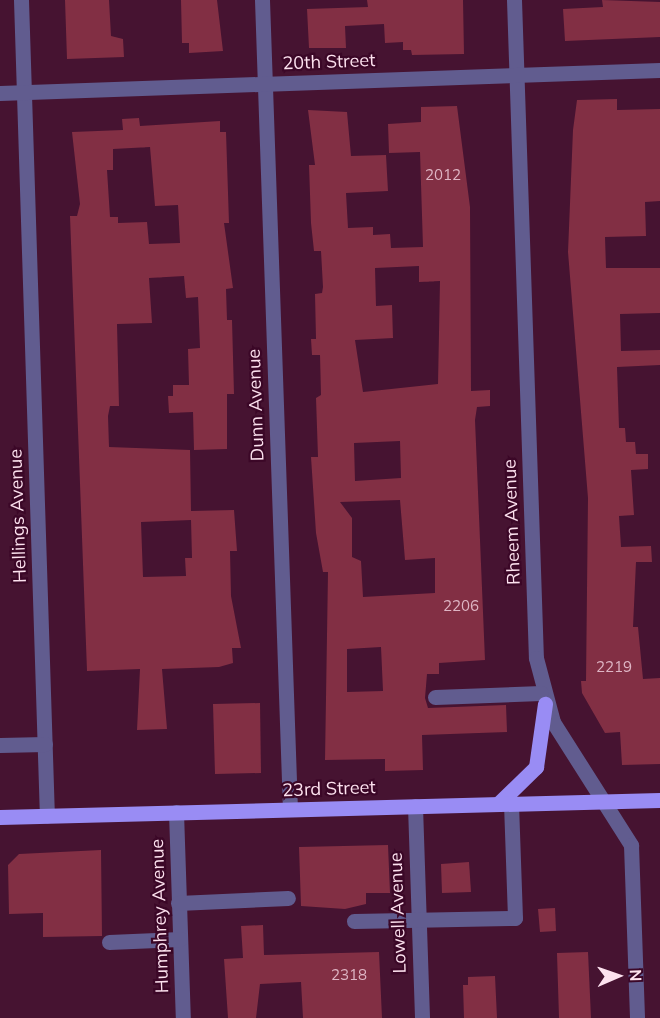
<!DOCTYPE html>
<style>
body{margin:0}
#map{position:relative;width:660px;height:1018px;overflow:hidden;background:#461331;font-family:Mulish,sans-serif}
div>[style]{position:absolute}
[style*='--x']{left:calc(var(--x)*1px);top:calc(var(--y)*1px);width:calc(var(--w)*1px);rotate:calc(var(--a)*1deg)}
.building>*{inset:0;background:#822f44}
.minor>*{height:15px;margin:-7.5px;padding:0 7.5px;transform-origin:7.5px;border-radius:7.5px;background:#615c8f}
.major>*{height:15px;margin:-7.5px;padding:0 7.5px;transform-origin:7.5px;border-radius:7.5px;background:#998cf4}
span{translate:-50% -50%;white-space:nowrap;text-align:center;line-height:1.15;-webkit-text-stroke:4.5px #3b0727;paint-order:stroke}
.number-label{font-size:15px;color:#deb5c4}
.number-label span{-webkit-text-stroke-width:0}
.street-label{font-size:18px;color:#fde2ef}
.north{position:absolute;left:588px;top:946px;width:60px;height:60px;-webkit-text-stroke:4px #3b0727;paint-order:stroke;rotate:88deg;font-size:16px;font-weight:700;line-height:24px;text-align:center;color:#fde2ef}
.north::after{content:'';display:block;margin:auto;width:21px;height:27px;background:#fde2ef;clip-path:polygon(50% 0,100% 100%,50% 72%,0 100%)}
</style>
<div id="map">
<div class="building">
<div style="clip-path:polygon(65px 0,109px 0,111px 36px,123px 39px,124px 57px,67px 59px)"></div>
<div style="clip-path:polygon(181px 0,217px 0,223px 51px,189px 53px,189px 43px,182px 43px)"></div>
<div style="clip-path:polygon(367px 0,463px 0,464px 54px,412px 55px,411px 50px,403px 50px,403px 42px,385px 43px,384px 24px,345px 26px,346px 48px,309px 48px,307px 9px,368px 7px)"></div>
<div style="clip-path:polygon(602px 0,660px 2px,660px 37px,565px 41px,563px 9px,603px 7px)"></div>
<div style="clip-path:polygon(617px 99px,617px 110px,660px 109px,660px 201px,645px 202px,646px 236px,605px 237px,606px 268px,660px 268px,660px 313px,620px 314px,621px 351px,660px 350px,660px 365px,617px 367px,619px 428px,625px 428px,626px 442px,635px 442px,636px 454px,648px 454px,648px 469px,631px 470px,634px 515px,619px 516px,621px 547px,651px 546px,652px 562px,636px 562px,633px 627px,638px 627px,643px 679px,660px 678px,660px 764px,622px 765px,620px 732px,605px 733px,582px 693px,581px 681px,586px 681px,588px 498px,568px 252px,573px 130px,577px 100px)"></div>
<div style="clip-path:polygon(evenodd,457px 106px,470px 207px,471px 391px,490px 390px,490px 406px,477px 407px,475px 420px,485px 660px,439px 663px,439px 674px,427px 674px,425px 698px,428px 708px,506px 705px,507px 732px,422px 735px,423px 770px,385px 771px,385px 759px,325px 760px,328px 572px,323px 572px,316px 533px,311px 457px,318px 457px,316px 398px,321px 395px,320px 355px,312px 355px,311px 339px,316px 339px,315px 294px,322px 293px,323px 287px,321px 251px,314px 251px,311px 223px,309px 165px,315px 165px,308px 110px,347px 112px,351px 156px,386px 155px,388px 191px,346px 193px,348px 228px,373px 227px,373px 235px,390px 234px,391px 248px,423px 247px,420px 152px,389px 153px,388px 124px,421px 122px,421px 107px,457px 106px,419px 266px,419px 282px,440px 281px,438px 384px,363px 392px,355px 340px,393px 338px,392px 305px,376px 306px,375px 268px,419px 266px,457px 106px,400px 441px,401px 478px,355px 481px,354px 443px,400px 441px,457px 106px,400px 500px,405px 560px,435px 558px,435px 593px,363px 597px,361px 561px,352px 557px,352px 518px,340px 502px,400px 500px,457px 106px,381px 647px,383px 691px,347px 692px,347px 649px,381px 647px)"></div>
<div style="clip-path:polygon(evenodd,139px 118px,140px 126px,220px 121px,220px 132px,226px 132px,229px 223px,224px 223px,233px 288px,226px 289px,227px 320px,232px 320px,234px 394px,227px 394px,227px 449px,194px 450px,193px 412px,169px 413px,168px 396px,173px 396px,173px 385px,189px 385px,188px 349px,200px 348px,198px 297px,186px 298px,184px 276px,149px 278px,152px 323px,117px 324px,119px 406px,110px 406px,108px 416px,109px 447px,190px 450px,191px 511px,234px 510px,237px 551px,230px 551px,231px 596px,241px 648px,232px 648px,233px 663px,219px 667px,162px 669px,167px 729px,137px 730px,140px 669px,87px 671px,70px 216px,77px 216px,80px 204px,72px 132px,123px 130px,122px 119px,139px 118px,150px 147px,155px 206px,178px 205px,180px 243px,149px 244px,147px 222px,118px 223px,118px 217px,110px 217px,107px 170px,113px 170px,113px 149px,150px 147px,139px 118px,191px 520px,192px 558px,185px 558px,186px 576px,143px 577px,141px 522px,191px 520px)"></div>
<div style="clip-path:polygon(260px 703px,261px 773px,215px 774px,213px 704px)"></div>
<div style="clip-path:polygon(388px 845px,390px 893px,366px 893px,366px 904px,345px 909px,301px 906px,299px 847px)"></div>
<div style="clip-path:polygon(101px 850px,102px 936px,43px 937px,43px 913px,9px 914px,8px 865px,19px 854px)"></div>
<div style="clip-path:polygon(469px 862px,471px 892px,442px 893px,441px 864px)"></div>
<div style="clip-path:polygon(555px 908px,556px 931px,540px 932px,538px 909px)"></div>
<div style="clip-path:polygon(263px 925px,264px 955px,379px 952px,382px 1018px,303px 1018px,301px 982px,260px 984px,256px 1018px,228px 1018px,224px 959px,243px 958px,241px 926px)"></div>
<div style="clip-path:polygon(588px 952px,591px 1018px,559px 1018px,557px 953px)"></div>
<div style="clip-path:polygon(495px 976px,497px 1018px,464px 1018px,463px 985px,468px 985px,468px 977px)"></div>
</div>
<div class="minor">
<div style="--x:21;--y:0;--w:816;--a:88.18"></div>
<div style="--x:262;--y:0;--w:809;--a:88.02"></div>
<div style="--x:514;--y:0;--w:658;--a:88.09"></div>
<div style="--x:536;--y:658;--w:66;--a:75.1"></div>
<div style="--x:553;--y:722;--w:146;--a:57.6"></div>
<div style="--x:631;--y:845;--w:173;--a:88"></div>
<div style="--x:0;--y:93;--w:660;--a:-2"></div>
<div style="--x:435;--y:697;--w:106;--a:-2.2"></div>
<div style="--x:0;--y:745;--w:45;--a:-1.3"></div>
<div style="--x:415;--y:806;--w:212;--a:88.1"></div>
<div style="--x:176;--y:812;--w:206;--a:88.1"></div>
<div style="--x:178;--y:903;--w:110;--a:-2.6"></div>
<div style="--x:354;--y:921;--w:161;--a:-1.1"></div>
<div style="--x:515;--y:918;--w:115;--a:-92"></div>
<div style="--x:109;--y:942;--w:71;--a:-2.4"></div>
</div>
<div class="major">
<div style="--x:499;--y:803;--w:52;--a:-44.2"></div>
<div style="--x:536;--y:767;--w:64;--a:-81.9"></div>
<div style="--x:0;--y:817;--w:660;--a:-1.48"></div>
</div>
<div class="number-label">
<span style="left:443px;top:175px">2012</span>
<span style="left:461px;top:606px">2206</span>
<span style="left:614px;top:667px">2219</span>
<span style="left:349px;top:975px">2318</span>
</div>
<div class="street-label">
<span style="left:329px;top:62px;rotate:-2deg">20th Street</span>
<span style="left:256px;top:405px;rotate:-92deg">Dunn Avenue</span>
<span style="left:18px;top:516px;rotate:-92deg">Hellings Avenue</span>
<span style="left:512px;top:522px;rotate:-92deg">Rheem Avenue</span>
<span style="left:329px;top:789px;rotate:-2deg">23rd Street</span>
<span style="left:398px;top:913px;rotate:-92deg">Lowell Avenue</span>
<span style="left:160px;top:916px;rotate:-92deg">Humphrey Avenue</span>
</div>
<div class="north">N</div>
</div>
